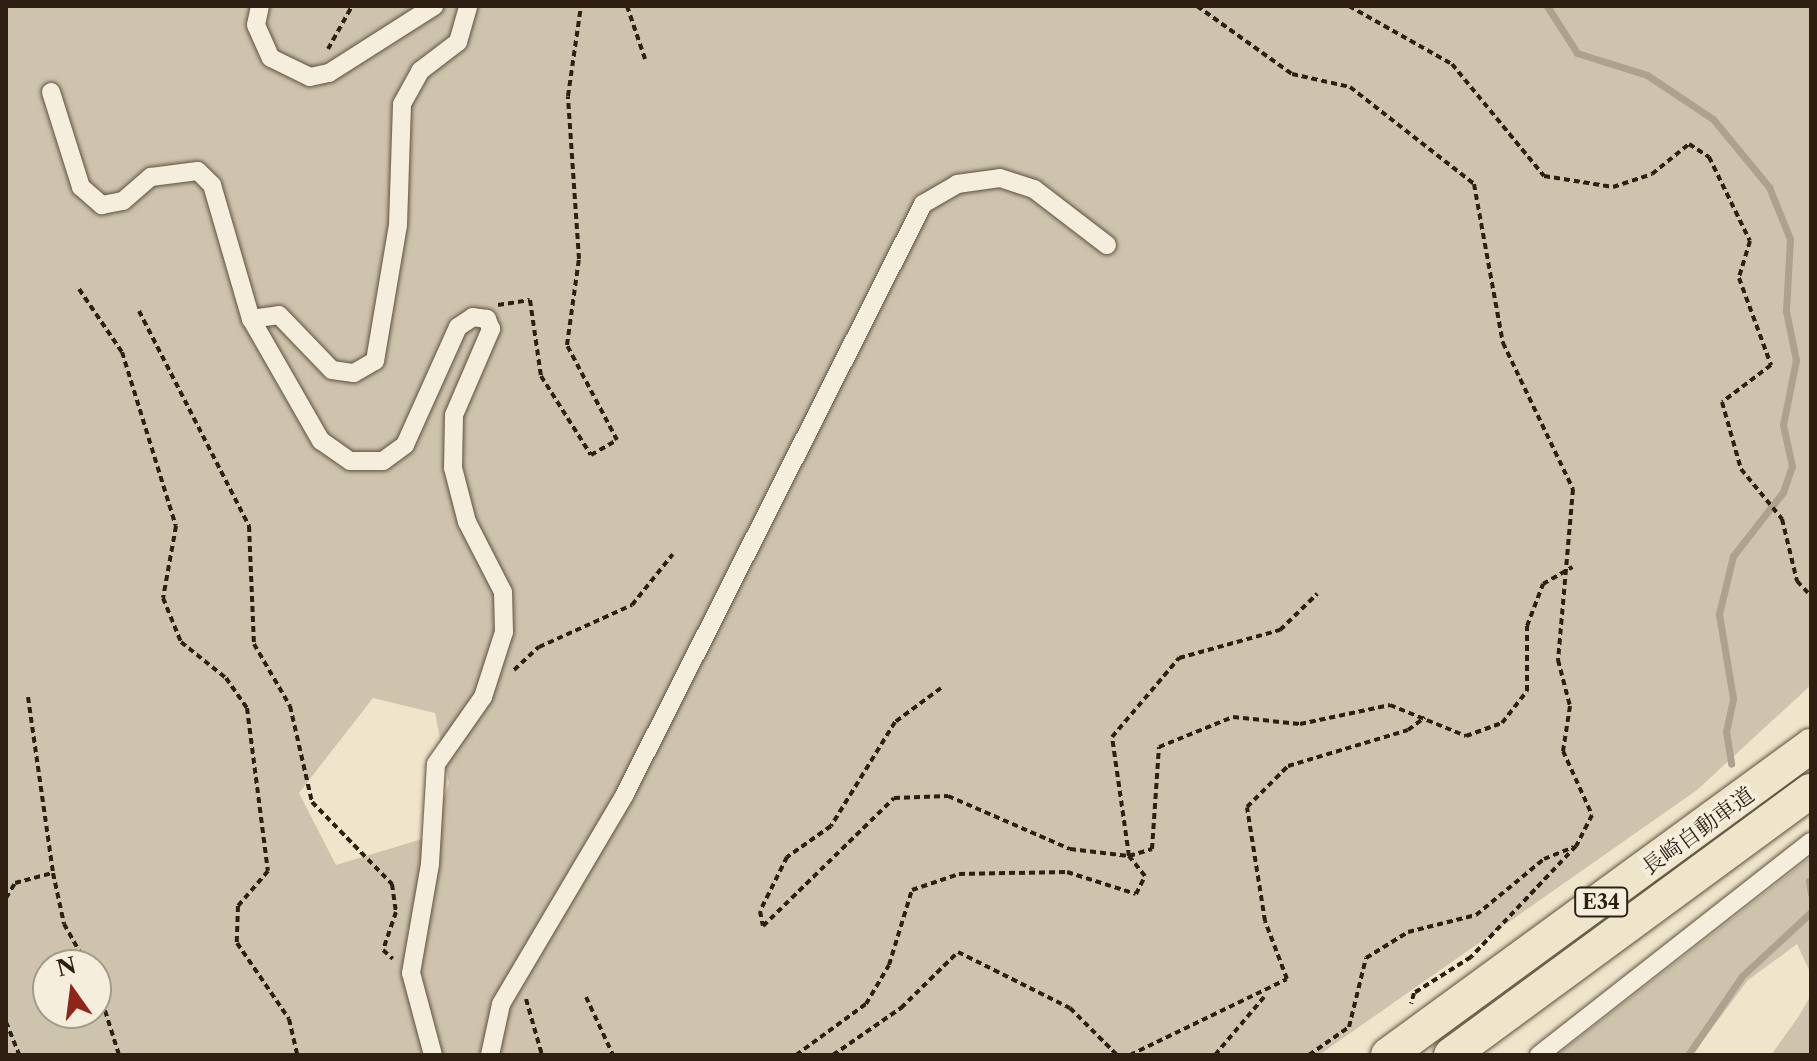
<!DOCTYPE html>
<meta charset="utf-8">
<style>
body{margin:0}
#map{position:relative;width:1817px;height:1061px;overflow:hidden;background:#efe5cb;font-family:"Libre Caslon Text","Noto Serif JP",serif}
div>[style]{position:absolute}
[style*='--x']{left:calc(var(--x)*1px);top:calc(var(--y)*1px);width:calc(var(--w)*1px);rotate:calc(var(--a)*1deg)}
.green>*{inset:0;background:#cec3ac}
.stream>*{height:7px;margin:-3.5px;padding:0 3.5px;transform-origin:3.5px;border-radius:3.5px;background:#ada28c}
.path>*{height:4px;margin-top:-2px;transform-origin:0;background:repeating-linear-gradient(90deg,#2e1f12 0 6px,transparent 0 10px)}
.roads{filter:drop-shadow(0 0 2px #5e5040) drop-shadow(0 0 2px #5e5040)}
.street>*{height:18px;margin:-9px;padding:0 9px;transform-origin:9px;border-radius:9px;background:#f5eedd}
.highway>*{height:34px;margin:-17px;padding:0 17px;transform-origin:17px;border-radius:17px;background:#efe5cb}
span{translate:-50% -50%;white-space:nowrap;text-align:center;line-height:1.15;-webkit-text-stroke:7px #f5eedd;paint-order:stroke}
.shield-label span{padding:2px 6px;background:#f5eedd;border:2px solid;border-radius:6px;-webkit-text-stroke-width:0}
.shield-label{font-size:20px;color:#2e1f12;font-weight:700}
.street-label{font-size:22px;color:#2e1f12}
.frame{position:absolute;inset:0;border:8px solid #2e1f12;pointer-events:none}
.north{position:absolute;left:32px;top:949px;width:80px;height:80px;box-sizing:border-box;background:#f5eedd;border:2px solid #a59b8c;border-radius:50%;rotate:346deg;font-size:22px;font-weight:700;line-height:32px;text-align:center;color:#2e1f12}
.north::after{content:'';display:block;margin:auto;width:28px;height:36px;background:#8f2418;clip-path:polygon(50% 0,100% 100%,50% 72%,0 100%)}
</style>
<div id="map">
<div class="green">
<div style="clip-path:polygon(evenodd,6px 6px,1811px 6px,1811px 685px,1697px 790px,1319px 1055px,6px 1055px,6px 6px,373px 698px,435px 713px,449px 783px,432px 836px,336px 865px,299px 793px,373px 698px,6px 6px,48px 965px,96px 965px,96px 1013px,48px 1013px,48px 965px)"></div>
<div style="clip-path:polygon(1811px 857px,1811px 974px,1797px 944px,1748px 980px,1692px 1055px,1557px 1055px)"></div>
<div style="clip-path:polygon(1811px 995px,1811px 1055px,1771px 1055px,1799px 1016px)"></div>
</div>
<div class="stream">
<div style="--x:1547;--y:6;--w:56;--a:57.4"></div>
<div style="--x:1577;--y:53;--w:73;--a:17.4"></div>
<div style="--x:1647;--y:75;--w:79;--a:33.7"></div>
<div style="--x:1713;--y:119;--w:88;--a:50.5"></div>
<div style="--x:1769;--y:187;--w:56;--a:68"></div>
<div style="--x:1790;--y:239;--w:72;--a:93.2"></div>
<div style="--x:1786;--y:311;--w:50;--a:78.5"></div>
<div style="--x:1796;--y:360;--w:66;--a:101.3"></div>
<div style="--x:1783;--y:425;--w:42;--a:77.6"></div>
<div style="--x:1792;--y:466;--w:28;--a:109"></div>
<div style="--x:1783;--y:492;--w:81;--a:128"></div>
<div style="--x:1733;--y:556;--w:60;--a:103.6"></div>
<div style="--x:1719;--y:614;--w:86;--a:80.6"></div>
<div style="--x:1733;--y:699;--w:33;--a:102"></div>
<div style="--x:1726;--y:731;--w:33;--a:81"></div>
<div style="--x:1809;--y:881;--w:13;--a:81"></div>
<div style="--x:1688;--y:1055;--w:96;--a:-55.6"></div>
<div style="--x:1742;--y:976;--w:94;--a:-42.8"></div>
</div>
<div class="path">
<div style="--x:627;--y:6;--w:56;--a:71.2"></div>
<div style="--x:1197;--y:6;--w:117;--a:35.6"></div>
<div style="--x:1292;--y:74;--w:59;--a:12.6"></div>
<div style="--x:1350;--y:87;--w:157;--a:38"></div>
<div style="--x:1474;--y:184;--w:162;--a:79.7"></div>
<div style="--x:1503;--y:343;--w:162;--a:64.4"></div>
<div style="--x:1573;--y:489;--w:172;--a:95"></div>
<div style="--x:1558;--y:660;--w:48;--a:75.4"></div>
<div style="--x:1570;--y:706;--w:46;--a:98.8"></div>
<div style="--x:1563;--y:751;--w:70;--a:65.6"></div>
<div style="--x:1592;--y:815;--w:35;--a:117"></div>
<div style="--x:1576;--y:846;--w:153;--a:133.4"></div>
<div style="--x:1471;--y:957;--w:67;--a:147.7"></div>
<div style="--x:1414;--y:993;--w:11;--a:105"></div>
<div style="--x:1349;--y:6;--w:118;--a:29.4"></div>
<div style="--x:1452;--y:64;--w:145;--a:50.6"></div>
<div style="--x:1544;--y:176;--w:70;--a:9.1"></div>
<div style="--x:1613;--y:187;--w:41;--a:-18.4"></div>
<div style="--x:1652;--y:174;--w:48;--a:-39"></div>
<div style="--x:1689;--y:144;--w:24;--a:33"></div>
<div style="--x:1709;--y:157;--w:93;--a:64"></div>
<div style="--x:1750;--y:241;--w:39;--a:107"></div>
<div style="--x:1739;--y:278;--w:93;--a:69.8"></div>
<div style="--x:1771;--y:365;--w:61;--a:142.9"></div>
<div style="--x:1722;--y:402;--w:70;--a:74.2"></div>
<div style="--x:1741;--y:469;--w:65;--a:50.6"></div>
<div style="--x:1782;--y:519;--w:64;--a:76.4"></div>
<div style="--x:1797;--y:581;--w:21;--a:47"></div>
<div style="--x:328;--y:49;--w:49;--a:-60.8"></div>
<div style="--x:79;--y:289;--w:76;--a:55.7"></div>
<div style="--x:122;--y:352;--w:182;--a:72.8"></div>
<div style="--x:176;--y:526;--w:73;--a:100.2"></div>
<div style="--x:163;--y:598;--w:48;--a:67.8"></div>
<div style="--x:181;--y:642;--w:58;--a:38.7"></div>
<div style="--x:226;--y:678;--w:37;--a:55"></div>
<div style="--x:247;--y:708;--w:164;--a:82.7"></div>
<div style="--x:268;--y:871;--w:46;--a:130.6"></div>
<div style="--x:238;--y:906;--w:37;--a:92"></div>
<div style="--x:237;--y:943;--w:92;--a:55.6"></div>
<div style="--x:289;--y:1019;--w:37;--a:77"></div>
<div style="--x:498;--y:305;--w:32;--a:-9"></div>
<div style="--x:530;--y:300;--w:77;--a:81.8"></div>
<div style="--x:541;--y:376;--w:93;--a:57.7"></div>
<div style="--x:591;--y:455;--w:30;--a:-30"></div>
<div style="--x:617;--y:440;--w:107;--a:-117.8"></div>
<div style="--x:567;--y:345;--w:87;--a:-82.1"></div>
<div style="--x:579;--y:259;--w:163;--a:-93.9"></div>
<div style="--x:568;--y:96;--w:91;--a:-81.8"></div>
<div style="--x:139;--y:311;--w:242;--a:62.9"></div>
<div style="--x:249;--y:526;--w:118;--a:87.6"></div>
<div style="--x:254;--y:644;--w:72;--a:59.9"></div>
<div style="--x:290;--y:706;--w:98;--a:77.1"></div>
<div style="--x:312;--y:802;--w:115;--a:45.7"></div>
<div style="--x:392;--y:884;--w:28;--a:82"></div>
<div style="--x:396;--y:912;--w:40;--a:108.9"></div>
<div style="--x:383;--y:950;--w:13;--a:42"></div>
<div style="--x:514;--y:670;--w:34;--a:-43"></div>
<div style="--x:539;--y:647;--w:102;--a:-24.3"></div>
<div style="--x:632;--y:605;--w:65;--a:-51.2"></div>
<div style="--x:941;--y:688;--w:57;--a:143.5"></div>
<div style="--x:895;--y:722;--w:122;--a:121.6"></div>
<div style="--x:831;--y:826;--w:54;--a:144.8"></div>
<div style="--x:787;--y:857;--w:60;--a:116.6"></div>
<div style="--x:760;--y:911;--w:15;--a:79"></div>
<div style="--x:763;--y:926;--w:183;--a:-44.3"></div>
<div style="--x:894;--y:798;--w:54;--a:-2.1"></div>
<div style="--x:948;--y:796;--w:133;--a:23.5"></div>
<div style="--x:1070;--y:849;--w:59;--a:6.8"></div>
<div style="--x:1129;--y:856;--w:24;--a:-17"></div>
<div style="--x:1152;--y:849;--w:102;--a:-86.1"></div>
<div style="--x:1159;--y:747;--w:80;--a:-22.1"></div>
<div style="--x:1233;--y:717;--w:67;--a:6"></div>
<div style="--x:1300;--y:724;--w:92;--a:-11.9"></div>
<div style="--x:1390;--y:705;--w:82;--a:22.2"></div>
<div style="--x:1466;--y:736;--w:38;--a:-20"></div>
<div style="--x:1502;--y:723;--w:41;--a:-52"></div>
<div style="--x:1527;--y:691;--w:65;--a:-90"></div>
<div style="--x:1527;--y:626;--w:45;--a:-69.1"></div>
<div style="--x:1543;--y:584;--w:34;--a:-30"></div>
<div style="--x:28;--y:697;--w:178;--a:81.9"></div>
<div style="--x:53;--y:873;--w:52;--a:77.8"></div>
<div style="--x:64;--y:924;--w:47;--a:60.7"></div>
<div style="--x:6;--y:898;--w:17;--a:-59"></div>
<div style="--x:15;--y:883;--w:39;--a:-15"></div>
<div style="--x:96;--y:982;--w:77;--a:72.5"></div>
<div style="--x:586;--y:997;--w:64;--a:65"></div>
<div style="--x:526;--y:999;--w:58;--a:74.1"></div>
<div style="--x:6;--y:1022;--w:35;--a:68"></div>
<div style="--x:796;--y:1055;--w:87;--a:-36.1"></div>
<div style="--x:866;--y:1004;--w:45;--a:-59.5"></div>
<div style="--x:889;--y:965;--w:78;--a:-73"></div>
<div style="--x:912;--y:890;--w:50;--a:-18.8"></div>
<div style="--x:959;--y:874;--w:108;--a:-1.1"></div>
<div style="--x:1067;--y:872;--w:72;--a:17.7"></div>
<div style="--x:1136;--y:894;--w:20;--a:-63"></div>
<div style="--x:1145;--y:876;--w:26;--a:-129"></div>
<div style="--x:1129;--y:856;--w:120;--a:-98.1"></div>
<div style="--x:1112;--y:737;--w:104;--a:-49.7"></div>
<div style="--x:1179;--y:658;--w:105;--a:-15.5"></div>
<div style="--x:1280;--y:630;--w:52;--a:-44.2"></div>
<div style="--x:833;--y:1055;--w:83;--a:-34.7"></div>
<div style="--x:901;--y:1008;--w:80;--a:-44.5"></div>
<div style="--x:958;--y:952;--w:125;--a:26.6"></div>
<div style="--x:1070;--y:1008;--w:66;--a:45"></div>
<div style="--x:1130;--y:1055;--w:174;--a:-25.8"></div>
<div style="--x:1287;--y:979;--w:62;--a:-110.8"></div>
<div style="--x:1265;--y:921;--w:115;--a:-99"></div>
<div style="--x:1247;--y:807;--w:58;--a:-45"></div>
<div style="--x:1288;--y:766;--w:125;--a:-16.7"></div>
<div style="--x:1408;--y:730;--w:21;--a:-37"></div>
<div style="--x:1215;--y:1055;--w:76;--a:-49.8"></div>
<div style="--x:1309;--y:1055;--w:49;--a:-35"></div>
<div style="--x:1349;--y:1027;--w:71;--a:-76.2"></div>
<div style="--x:1366;--y:958;--w:49;--a:-31.8"></div>
<div style="--x:1408;--y:932;--w:70;--a:-14"></div>
<div style="--x:1476;--y:915;--w:88;--a:-39.5"></div>
<div style="--x:1544;--y:859;--w:32;--a:-22"></div>
</div>
<div class="roads">
<div class="street">
<div style="--x:260;--y:6;--w:19;--a:102"></div>
<div style="--x:256;--y:25;--w:36;--a:66"></div>
<div style="--x:271;--y:58;--w:43;--a:26"></div>
<div style="--x:310;--y:77;--w:19;--a:-12"></div>
<div style="--x:329;--y:73;--w:125;--a:-32.5"></div>
<div style="--x:51;--y:92;--w:100;--a:72.5"></div>
<div style="--x:81;--y:187;--w:28;--a:41"></div>
<div style="--x:102;--y:205;--w:21;--a:-11"></div>
<div style="--x:123;--y:201;--w:37;--a:-41"></div>
<div style="--x:151;--y:177;--w:47;--a:-7.3"></div>
<div style="--x:198;--y:171;--w:20;--a:45"></div>
<div style="--x:212;--y:185;--w:140;--a:73.8"></div>
<div style="--x:433;--y:1055;--w:85;--a:-105"></div>
<div style="--x:411;--y:973;--w:111;--a:-80.1"></div>
<div style="--x:430;--y:864;--w:100;--a:-86.6"></div>
<div style="--x:436;--y:764;--w:82;--a:-55"></div>
<div style="--x:483;--y:697;--w:68;--a:-72.1"></div>
<div style="--x:504;--y:632;--w:40;--a:-91.4"></div>
<div style="--x:503;--y:592;--w:79;--a:-117.2"></div>
<div style="--x:467;--y:522;--w:56;--a:-104.5"></div>
<div style="--x:453;--y:468;--w:53;--a:-88.9"></div>
<div style="--x:454;--y:415;--w:94;--a:-66.7"></div>
<div style="--x:491;--y:329;--w:11;--a:-112"></div>
<div style="--x:487;--y:319;--w:14;--a:-172"></div>
<div style="--x:473;--y:317;--w:18;--a:146"></div>
<div style="--x:458;--y:327;--w:129;--a:114.2"></div>
<div style="--x:405;--y:445;--w:27;--a:144"></div>
<div style="--x:383;--y:461;--w:33;--a:180"></div>
<div style="--x:350;--y:461;--w:35;--a:-145"></div>
<div style="--x:321;--y:441;--w:141;--a:-119.8"></div>
<div style="--x:251;--y:319;--w:28;--a:-8"></div>
<div style="--x:279;--y:315;--w:76;--a:46.1"></div>
<div style="--x:332;--y:370;--w:22;--a:8"></div>
<div style="--x:354;--y:373;--w:24;--a:-30"></div>
<div style="--x:375;--y:361;--w:138;--a:-80.4"></div>
<div style="--x:398;--y:225;--w:121;--a:-88.1"></div>
<div style="--x:402;--y:104;--w:38;--a:-61"></div>
<div style="--x:420;--y:71;--w:48;--a:-37.3"></div>
<div style="--x:458;--y:42;--w:37;--a:-74"></div>
<div style="--x:490;--y:1055;--w:52;--a:-77.8"></div>
<div style="--x:501;--y:1004;--w:244;--a:-59.4"></div>
<div style="--x:625;--y:794;--w:661;--a:-63.2"></div>
<div style="--x:923;--y:204;--w:39;--a:-30"></div>
<div style="--x:957;--y:184;--w:43;--a:-7.9"></div>
<div style="--x:1000;--y:178;--w:36;--a:18"></div>
<div style="--x:1034;--y:189;--w:92;--a:37.5"></div>
<div style="--x:1539;--y:1055;--w:345;--a:-38.1"></div>
</div>
<div class="highway">
<div style="--x:1388;--y:1055;--w:524;--a:-36.15"></div>
<div style="--x:1451;--y:1055;--w:446;--a:-36.3"></div>
</div>
</div>
<div class="shield-label">
<span style="left:1601px;top:902px">E34</span>
</div>
<div class="street-label">
<span style="left:1698px;top:831px;rotate:-36deg">長崎自動車道</span>
</div>
<div class="frame"></div>
<div class="north">N</div>
</div>
